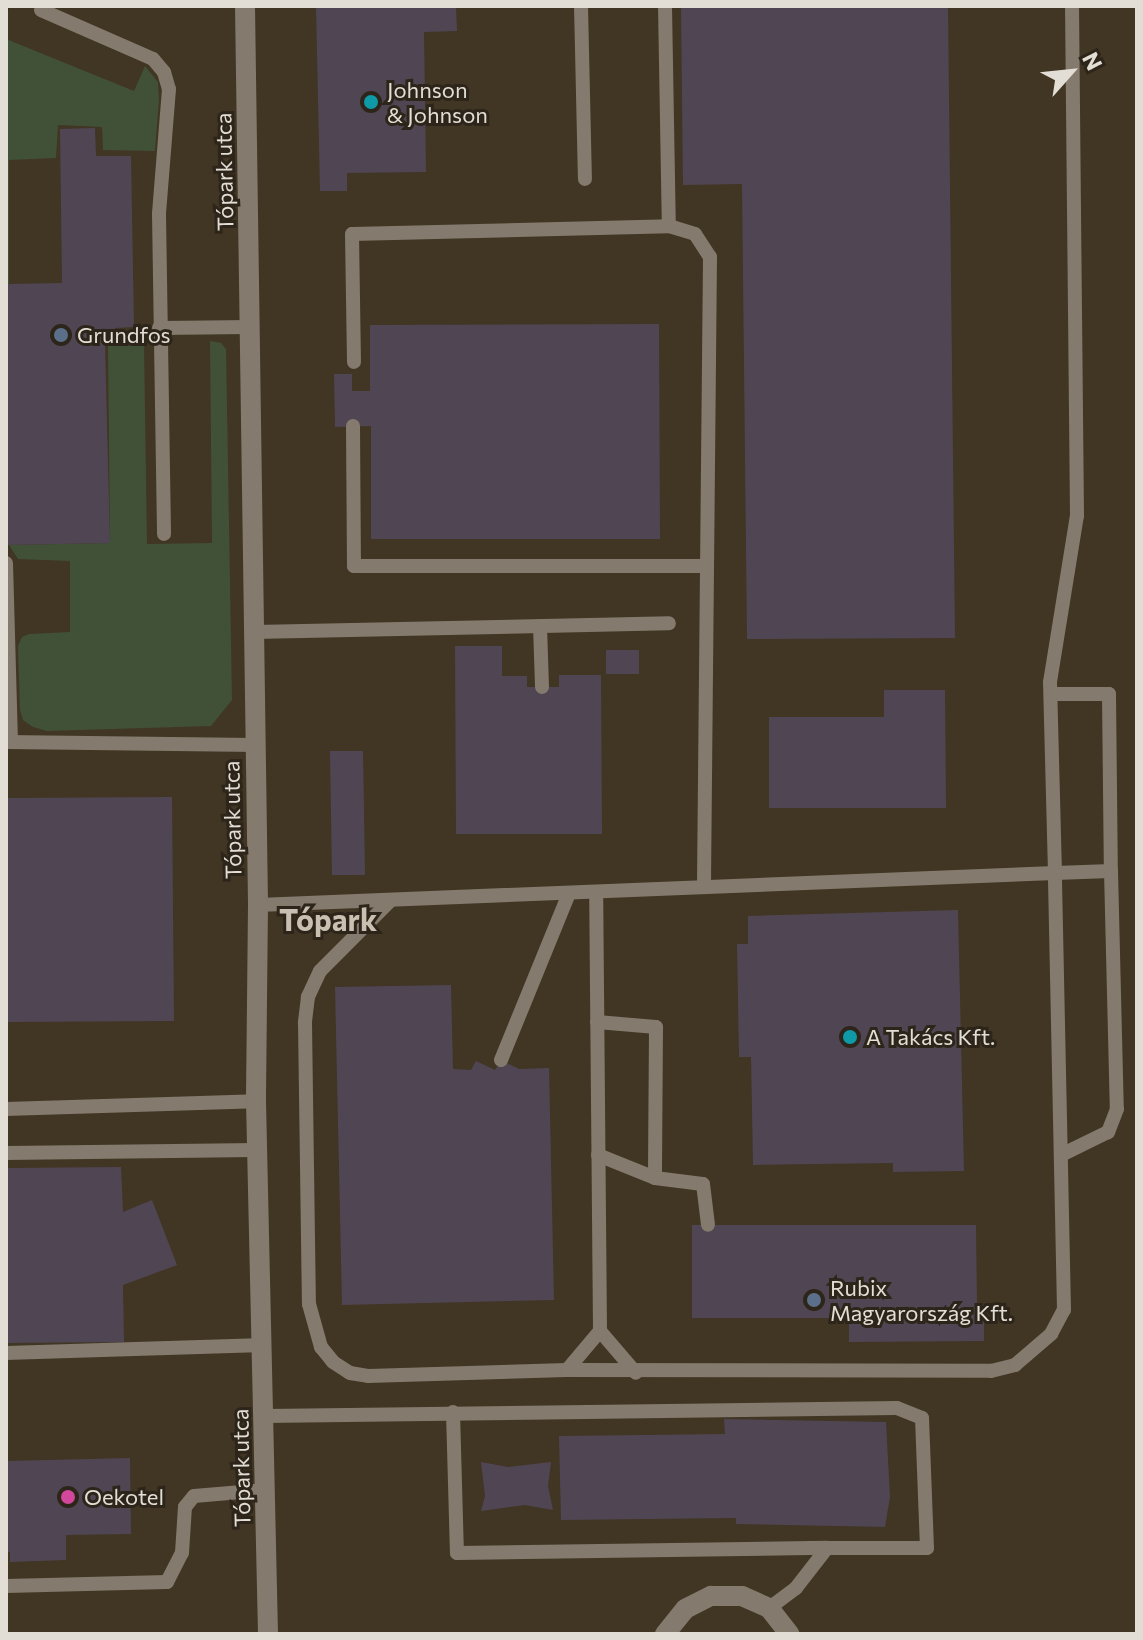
<!DOCTYPE html>
<meta charset="utf-8">
<style>
body{margin:0}
#map{position:relative;width:1143px;height:1640px;overflow:hidden;background:#372f23;font-family:Commissioner,sans-serif}
div>[style]{position:absolute}
[style*='--x']{left:calc(var(--x)*1px);top:calc(var(--y)*1px);width:calc(var(--w)*1px);rotate:calc(var(--a)*1deg)}
.built>*{inset:0;background:#413523}
.green>*{inset:0;background:#415138}
.building>*{inset:0;background:#504653}
.service>*{height:14px;margin:-7px;padding:0 7px;transform-origin:7px;border-radius:7px;background:#847a6d}
.minor>*{height:20px;margin:-10px;padding:0 10px;transform-origin:10px;border-radius:10px;background:#847a6d}
.dots>*{width:22px;height:22px;translate:-50% -50%;box-sizing:border-box;border:4px solid #2d251a;border-radius:50%}
span{translate:-50% -50%;white-space:nowrap;text-align:center;line-height:1.15;-webkit-text-stroke:6px #2d251a;paint-order:stroke}
.poi-label{font-size:22px;color:#e2ddd5}
.left{translate:0 -50%;text-align:left}
.street-label{font-size:22px;color:#e2ddd5}
.district-label{font-size:30px;color:#cac0b1;font-weight:700}
.frame{position:absolute;inset:0;border:8px solid #e2ddd5;pointer-events:none}
.north{position:absolute;left:1031px;top:32px;width:80px;height:80px;-webkit-text-stroke:6px #2d251a;paint-order:stroke;rotate:63deg;font-size:22px;font-weight:700;line-height:32px;text-align:center;color:#e2ddd5}
.north::after{content:'';display:block;margin:auto;width:28px;height:36px;background:#e2ddd5;clip-path:polygon(50% 0,100% 100%,50% 72%,0 100%)}
</style>
<div id="map">
<div class="built">
<div style="clip-path:polygon(10px 6px,1137px 6px,1137px 1634px,6px 1634px,6px 17px)"></div>
</div>
<div class="green">
<div style="clip-path:polygon(6px 39px,134px 91px,145px 66px,158px 82px,159px 99px,155px 151px,103px 150px,102px 127px,58px 125px,56px 158px,9px 160px,9px 284px,6px 283px)"></div>
<div style="clip-path:polygon(210px 341px,221px 343px,226px 349px,232px 700px,211px 726px,47px 731px,33px 727px,23px 720px,20px 710px,18px 646px,22px 637px,29px 634px,70px 632px,70px 561px,18px 559px,9px 545px,110px 543px,108px 345px,144px 342px,147px 544px,212px 543px)"></div>
</div>
<div class="building">
<div style="clip-path:polygon(316px 6px,456px 6px,457px 31px,424px 32px,426px 172px,347px 173px,347px 191px,320px 191px)"></div>
<div style="clip-path:polygon(681px 6px,948px 6px,955px 638px,747px 639px,742px 184px,683px 185px)"></div>
<div style="clip-path:polygon(95px 128px,96px 156px,131px 156px,134px 327px,115px 328px,116px 342px,105px 343px,110px 543px,6px 545px,6px 284px,62px 283px,60px 129px)"></div>
<div style="clip-path:polygon(659px 324px,660px 539px,371px 539px,371px 426px,335px 427px,334px 374px,352px 374px,352px 391px,370px 391px,370px 325px)"></div>
<div style="clip-path:polygon(455px 646px,502px 646px,502px 676px,527px 676px,527px 687px,559px 687px,559px 675px,601px 675px,602px 834px,456px 834px)"></div>
<div style="clip-path:polygon(606px 650px,639px 650px,639px 674px,606px 674px)"></div>
<div style="clip-path:polygon(884px 690px,945px 690px,946px 808px,769px 808px,769px 717px,884px 717px)"></div>
<div style="clip-path:polygon(330px 751px,363px 751px,365px 875px,332px 875px)"></div>
<div style="clip-path:polygon(172px 797px,174px 1021px,6px 1022px,6px 798px)"></div>
<div style="clip-path:polygon(958px 910px,964px 1171px,893px 1172px,893px 1163px,753px 1165px,751px 1057px,739px 1057px,737px 944px,748px 944px,748px 916px)"></div>
<div style="clip-path:polygon(451px 985px,453px 1069px,471px 1070px,476px 1061px,495px 1070px,501px 1060px,519px 1069px,549px 1068px,554px 1300px,342px 1305px,335px 987px)"></div>
<div style="clip-path:polygon(121px 1167px,123px 1212px,152px 1200px,177px 1265px,123px 1285px,124px 1342px,7px 1343px,6px 1168px)"></div>
<div style="clip-path:polygon(692px 1225px,976px 1225px,977px 1305px,984px 1305px,984px 1341px,849px 1342px,849px 1318px,692px 1318px)"></div>
<div style="clip-path:polygon(724px 1419px,886px 1422px,890px 1497px,885px 1527px,736px 1524px,736px 1518px,561px 1520px,559px 1436px,725px 1434px)"></div>
<div style="clip-path:polygon(130px 1458px,131px 1534px,66px 1535px,66px 1560px,10px 1562px,10px 1552px,6px 1552px,6px 1461px)"></div>
<div style="clip-path:polygon(481px 1462px,508px 1467px,551px 1462px,548px 1486px,553px 1510px,525px 1505px,481px 1511px,485px 1496px)"></div>
</div>
<div class="service">
<div style="--x:581;--y:6;--w:173;--a:88.7"></div>
<div style="--x:665;--y:6;--w:220;--a:89"></div>
<div style="--x:41;--y:10;--w:122;--a:23.6"></div>
<div style="--x:153;--y:59;--w:17;--a:50"></div>
<div style="--x:164;--y:72;--w:18;--a:74"></div>
<div style="--x:169;--y:89;--w:125;--a:94.6"></div>
<div style="--x:159;--y:214;--w:320;--a:89.1"></div>
<div style="--x:159;--y:328;--w:91;--a:-0.6"></div>
<div style="--x:354;--y:362;--w:128;--a:-90.9"></div>
<div style="--x:352;--y:234;--w:317;--a:-1.4"></div>
<div style="--x:669;--y:226;--w:27;--a:17"></div>
<div style="--x:695;--y:234;--w:27;--a:57"></div>
<div style="--x:710;--y:257;--w:628;--a:90.55"></div>
<div style="--x:353;--y:426;--w:140;--a:89.6"></div>
<div style="--x:354;--y:566;--w:351;--a:0"></div>
<div style="--x:6;--y:563;--w:179;--a:88.4"></div>
<div style="--x:540;--y:626;--w:61;--a:88.1"></div>
<div style="--x:254;--y:632;--w:415;--a:-1.2"></div>
<div style="--x:1051;--y:694;--w:58;--a:0"></div>
<div style="--x:1109;--y:694;--w:177;--a:89.4"></div>
<div style="--x:6;--y:742;--w:249;--a:0.7"></div>
<div style="--x:391;--y:900;--w:100;--a:135"></div>
<div style="--x:320;--y:971;--w:29;--a:115"></div>
<div style="--x:308;--y:997;--w:26;--a:97"></div>
<div style="--x:305;--y:1023;--w:281;--a:89.2"></div>
<div style="--x:309;--y:1304;--w:45;--a:74.4"></div>
<div style="--x:321;--y:1347;--w:19;--a:51"></div>
<div style="--x:333;--y:1362;--w:20;--a:33"></div>
<div style="--x:350;--y:1373;--w:18;--a:9"></div>
<div style="--x:368;--y:1376;--w:199;--a:-1.7"></div>
<div style="--x:567;--y:1370;--w:424;--a:0.1"></div>
<div style="--x:991;--y:1371;--w:25;--a:-14"></div>
<div style="--x:1015;--y:1365;--w:48;--a:-40.7"></div>
<div style="--x:1051;--y:1334;--w:27;--a:-62"></div>
<div style="--x:1064;--y:1310;--w:437;--a:-91.2"></div>
<div style="--x:1055;--y:873;--w:56;--a:-2"></div>
<div style="--x:1111;--y:871;--w:238;--a:88.6"></div>
<div style="--x:1117;--y:1109;--w:25;--a:111"></div>
<div style="--x:1108;--y:1132;--w:52;--a:153.9"></div>
<div style="--x:258;--y:905;--w:798;--a:-2.3"></div>
<div style="--x:1055;--y:873;--w:191;--a:-91.5"></div>
<div style="--x:1050;--y:682;--w:168;--a:-80.8"></div>
<div style="--x:1077;--y:516;--w:510;--a:-90.56"></div>
<div style="--x:597;--y:1022;--w:59;--a:4.8"></div>
<div style="--x:656;--y:1027;--w:151;--a:90.4"></div>
<div style="--x:501;--y:1060;--w:180;--a:-67.8"></div>
<div style="--x:6;--y:1109;--w:250;--a:-1.8"></div>
<div style="--x:6;--y:1153;--w:251;--a:-0.7"></div>
<div style="--x:598;--y:1155;--w:61;--a:22"></div>
<div style="--x:655;--y:1178;--w:48;--a:7.1"></div>
<div style="--x:703;--y:1184;--w:41;--a:83"></div>
<div style="--x:600;--y:1331;--w:55;--a:49.4"></div>
<div style="--x:6;--y:1353;--w:256;--a:-1.8"></div>
<div style="--x:567;--y:1370;--w:51;--a:-49.8"></div>
<div style="--x:600;--y:1331;--w:439;--a:-90.5"></div>
<div style="--x:453;--y:1412;--w:141;--a:88.4"></div>
<div style="--x:457;--y:1553;--w:370;--a:-0.8"></div>
<div style="--x:265;--y:1416;--w:632;--a:-0.73"></div>
<div style="--x:897;--y:1408;--w:27;--a:22"></div>
<div style="--x:922;--y:1418;--w:130;--a:87.8"></div>
<div style="--x:927;--y:1548;--w:100;--a:180"></div>
<div style="--x:827;--y:1548;--w:51;--a:127.8"></div>
<div style="--x:796;--y:1588;--w:34;--a:143"></div>
<div style="--x:6;--y:1586;--w:161;--a:-1.4"></div>
<div style="--x:167;--y:1582;--w:33;--a:-63"></div>
<div style="--x:182;--y:1553;--w:46;--a:-86.3"></div>
<div style="--x:185;--y:1507;--w:14;--a:-51"></div>
<div style="--x:194;--y:1496;--w:72;--a:-4.8"></div>
</div>
<div class="minor">
<div style="--x:245;--y:6;--w:899;--a:89.17"></div>
<div style="--x:258;--y:905;--w:196;--a:90.6"></div>
<div style="--x:256;--y:1101;--w:533;--a:88.71"></div>
<div style="--x:665;--y:1634;--w:32;--a:-51"></div>
<div style="--x:685;--y:1609;--w:29;--a:-27"></div>
<div style="--x:711;--y:1596;--w:31;--a:0"></div>
<div style="--x:742;--y:1596;--w:30;--a:24"></div>
<div style="--x:769;--y:1608;--w:33;--a:52"></div>
</div>
<div class="dots">
<div style="left:371px;top:102px;background:#0f9aa8"></div>
<div style="left:61px;top:335px;background:#5c6f8a"></div>
<div style="left:850px;top:1037px;background:#0f9aa8"></div>
<div style="left:814px;top:1300px;background:#5c6f8a"></div>
<div style="left:68px;top:1497px;background:#d1479c"></div>
</div>
<div class="poi-label">
<span class="left" style="left:387px;top:102px">Johnson<br>&amp; Johnson</span>
<span class="left" style="left:77px;top:335px">Grundfos</span>
<span class="left" style="left:866px;top:1037px">A Takács Kft.</span>
<span class="left" style="left:830px;top:1300px">Rubix<br>Magyarország Kft.</span>
<span class="left" style="left:84px;top:1497px">Oekotel</span>
</div>
<div class="street-label">
<span style="left:224px;top:172px;rotate:-91deg">Tópark utca</span>
<span style="left:232px;top:820px;rotate:-91deg">Tópark utca</span>
<span style="left:241px;top:1468px;rotate:-91deg">Tópark utca</span>
</div>
<div class="district-label">
<span style="left:328px;top:919px">Tópark</span>
</div>
<div class="frame"></div>
<div class="north">N</div>
</div>
